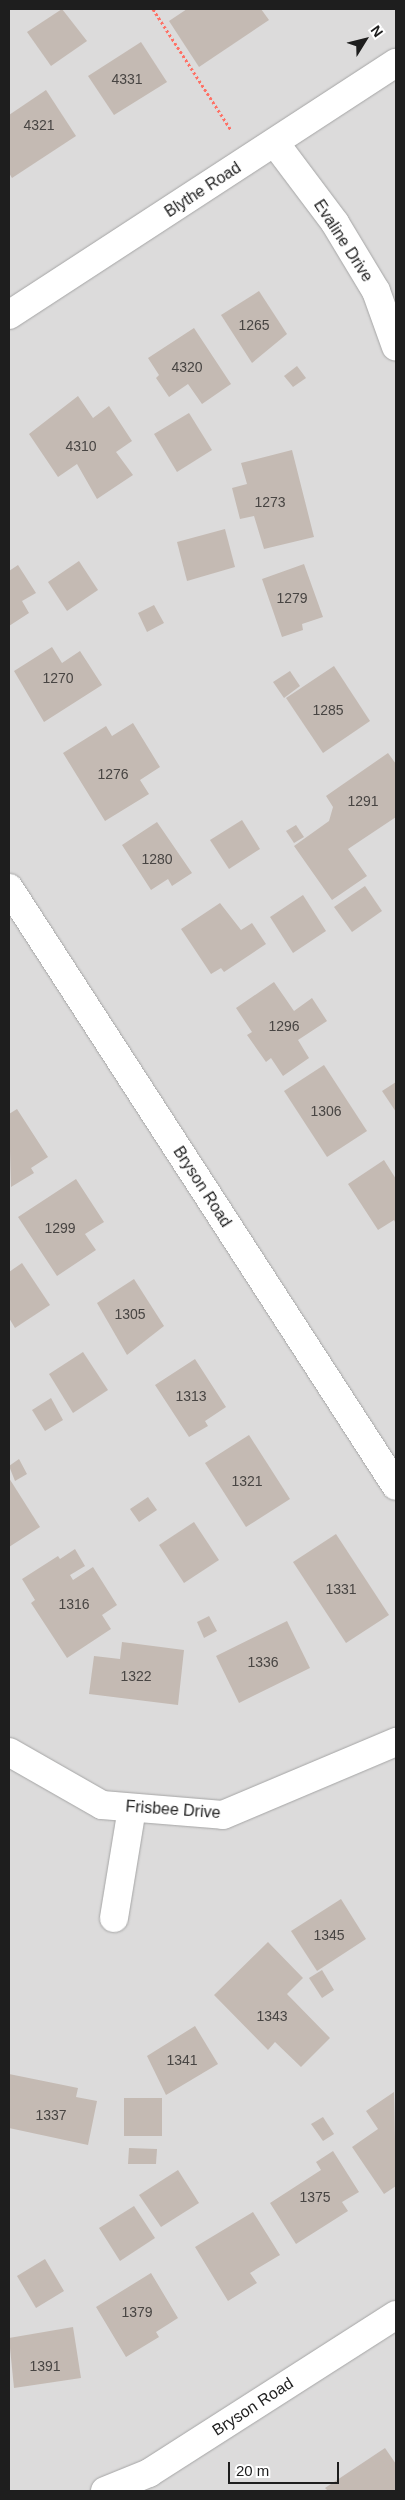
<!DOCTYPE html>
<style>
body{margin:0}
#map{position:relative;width:405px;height:2500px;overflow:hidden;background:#efebe3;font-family:Helvetica,sans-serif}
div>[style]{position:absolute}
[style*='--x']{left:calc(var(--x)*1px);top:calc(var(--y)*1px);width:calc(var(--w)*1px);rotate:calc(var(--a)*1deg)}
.residential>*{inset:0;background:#dcdbdb}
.building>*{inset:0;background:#c4bab3}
.path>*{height:3px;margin-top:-1.5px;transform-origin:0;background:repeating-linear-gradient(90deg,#fe7166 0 2.5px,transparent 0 5px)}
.roads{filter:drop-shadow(0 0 1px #a5a5a5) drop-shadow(0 0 1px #a5a5a5)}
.minor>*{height:28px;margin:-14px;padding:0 14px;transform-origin:14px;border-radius:14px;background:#fff}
span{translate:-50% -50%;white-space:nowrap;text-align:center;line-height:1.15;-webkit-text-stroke:4.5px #fff;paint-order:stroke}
.number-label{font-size:14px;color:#484543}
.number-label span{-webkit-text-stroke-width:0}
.street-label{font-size:16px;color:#1e1e1e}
.frame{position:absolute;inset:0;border:10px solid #1e1e1e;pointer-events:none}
.north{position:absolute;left:340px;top:15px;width:50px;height:50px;-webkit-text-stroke:4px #fff;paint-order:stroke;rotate:54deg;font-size:14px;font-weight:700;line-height:20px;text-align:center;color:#1e1e1e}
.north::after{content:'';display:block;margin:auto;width:18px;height:22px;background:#1e1e1e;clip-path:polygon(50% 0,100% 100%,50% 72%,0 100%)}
.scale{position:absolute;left:228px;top:2462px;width:111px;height:22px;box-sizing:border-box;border:2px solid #1e1e1e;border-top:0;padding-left:6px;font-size:15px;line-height:18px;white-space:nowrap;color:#1e1e1e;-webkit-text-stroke:4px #fff;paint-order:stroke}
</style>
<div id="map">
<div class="residential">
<div style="clip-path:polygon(9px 9px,396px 9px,396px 2491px,9px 2491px)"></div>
</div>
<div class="building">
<div style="clip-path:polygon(62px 9px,87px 41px,51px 66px,27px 32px)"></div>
<div style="clip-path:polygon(187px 9px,261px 9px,269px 20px,199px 67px,169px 21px)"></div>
<div style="clip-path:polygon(141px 42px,167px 82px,114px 115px,88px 76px)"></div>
<div style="clip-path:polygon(46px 90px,76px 136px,12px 178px,9px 173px,9px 115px)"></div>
<div style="clip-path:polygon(259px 291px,287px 334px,252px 363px,221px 315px)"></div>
<div style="clip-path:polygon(194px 328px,231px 384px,202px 404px,188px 384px,169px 397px,156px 378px,159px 375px,148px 358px)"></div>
<div style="clip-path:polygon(297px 366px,306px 378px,293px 387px,284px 376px)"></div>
<div style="clip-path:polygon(78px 396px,93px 418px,109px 406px,132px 441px,116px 452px,133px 475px,97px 499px,77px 464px,58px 477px,29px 434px)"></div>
<div style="clip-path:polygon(189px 413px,212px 450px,177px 472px,154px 434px)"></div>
<div style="clip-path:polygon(292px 450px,314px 537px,264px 549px,254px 516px,240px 519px,232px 488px,247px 484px,241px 463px)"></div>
<div style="clip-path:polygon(225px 529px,235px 567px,187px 581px,177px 542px)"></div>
<div style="clip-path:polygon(79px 561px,98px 590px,67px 611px,48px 582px)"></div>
<div style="clip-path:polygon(304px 564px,323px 617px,302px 624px,303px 630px,282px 637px,262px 579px)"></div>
<div style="clip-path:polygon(18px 565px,36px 593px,22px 601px,29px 613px,9px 626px,9px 571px)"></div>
<div style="clip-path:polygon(154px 605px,164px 623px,147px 632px,138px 613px)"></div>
<div style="clip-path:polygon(52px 647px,62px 663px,80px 651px,102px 685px,44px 722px,14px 671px)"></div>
<div style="clip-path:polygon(334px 666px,370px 721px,323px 753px,286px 698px)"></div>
<div style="clip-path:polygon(290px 671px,300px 686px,284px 698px,273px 682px)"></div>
<div style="clip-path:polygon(133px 723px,160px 767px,140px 780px,149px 794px,105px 821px,63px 753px,106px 726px,112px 736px)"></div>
<div style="clip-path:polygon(388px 753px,396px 764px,396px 817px,348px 849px,367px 876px,332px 900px,294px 846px,329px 821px,333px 807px,326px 796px)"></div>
<div style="clip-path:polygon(242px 820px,260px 849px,229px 869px,210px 840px)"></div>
<div style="clip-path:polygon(157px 822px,192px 873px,172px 886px,168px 879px,151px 890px,122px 845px)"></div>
<div style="clip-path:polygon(296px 825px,304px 837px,294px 843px,286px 831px)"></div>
<div style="clip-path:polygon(365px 886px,382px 911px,352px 932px,334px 907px)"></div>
<div style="clip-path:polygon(303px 895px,326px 931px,293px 953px,270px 917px)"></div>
<div style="clip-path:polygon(220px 903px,241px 930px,252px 923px,266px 944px,224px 972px,221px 968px,211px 974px,181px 929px)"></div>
<div style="clip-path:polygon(274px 982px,294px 1011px,312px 998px,327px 1021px,298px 1040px,309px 1058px,283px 1076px,271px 1058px,266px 1062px,247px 1035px,252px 1032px,236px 1008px)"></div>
<div style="clip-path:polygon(324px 1065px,367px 1131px,327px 1157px,284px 1091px)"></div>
<div style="clip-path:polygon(396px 1082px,396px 1112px,382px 1091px)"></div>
<div style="clip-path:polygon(17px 1109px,48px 1157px,31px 1168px,34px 1173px,11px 1187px,9px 1114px)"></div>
<div style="clip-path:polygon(384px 1160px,396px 1179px,396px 1224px,394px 1220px,378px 1230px,348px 1184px)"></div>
<div style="clip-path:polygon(76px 1179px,104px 1222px,85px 1234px,96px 1250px,57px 1276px,18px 1217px)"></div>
<div style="clip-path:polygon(22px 1263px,50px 1305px,15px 1328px,9px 1318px,9px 1272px)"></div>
<div style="clip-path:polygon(134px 1279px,164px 1326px,127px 1355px,97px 1303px)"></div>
<div style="clip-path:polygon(83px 1352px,108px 1390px,73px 1413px,49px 1374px)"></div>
<div style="clip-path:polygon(195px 1359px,226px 1407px,205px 1421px,208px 1426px,189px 1437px,155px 1385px)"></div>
<div style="clip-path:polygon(51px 1398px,63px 1420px,45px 1431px,32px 1410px)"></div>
<div style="clip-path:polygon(249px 1435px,290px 1499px,246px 1527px,205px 1463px)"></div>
<div style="clip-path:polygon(19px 1459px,27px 1474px,15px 1481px,9px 1466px)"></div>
<div style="clip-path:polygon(9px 1478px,40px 1527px,9px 1547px)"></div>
<div style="clip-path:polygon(148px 1497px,157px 1510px,139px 1522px,130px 1509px)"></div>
<div style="clip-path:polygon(194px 1522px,219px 1560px,184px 1583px,159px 1545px)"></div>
<div style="clip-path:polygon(336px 1534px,389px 1615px,346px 1643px,293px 1562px)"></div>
<div style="clip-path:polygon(75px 1549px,85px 1566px,70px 1575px,73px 1580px,93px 1567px,117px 1605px,102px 1615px,111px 1629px,67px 1658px,31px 1603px,35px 1600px,22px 1579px,58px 1556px,60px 1559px)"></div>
<div style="clip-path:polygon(209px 1616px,217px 1631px,204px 1638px,197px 1622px)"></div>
<div style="clip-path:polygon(287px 1621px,310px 1668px,239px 1703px,216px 1656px)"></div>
<div style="clip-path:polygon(122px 1642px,184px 1650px,178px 1705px,89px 1694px,94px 1656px,120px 1659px)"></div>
<div style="clip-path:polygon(341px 1899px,366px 1939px,317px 1971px,291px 1931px)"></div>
<div style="clip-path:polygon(268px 1942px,303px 1978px,287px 1994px,330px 2038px,301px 2067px,275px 2042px,268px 2050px,214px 1995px)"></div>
<div style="clip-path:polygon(322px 1970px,334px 1990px,322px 1998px,309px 1978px)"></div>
<div style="clip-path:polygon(195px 2026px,218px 2064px,166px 2095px,147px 2056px)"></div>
<div style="clip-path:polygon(9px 2074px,78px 2088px,76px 2097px,97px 2101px,88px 2145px,9px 2128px)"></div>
<div style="clip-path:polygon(394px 2092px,396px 2186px,384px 2194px,352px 2147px,378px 2129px,366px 2111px)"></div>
<div style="clip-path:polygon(124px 2098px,162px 2098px,162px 2136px,124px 2136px)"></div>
<div style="clip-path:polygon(323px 2117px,334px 2134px,323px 2141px,311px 2124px)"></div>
<div style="clip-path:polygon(129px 2148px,157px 2149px,156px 2164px,128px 2164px)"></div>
<div style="clip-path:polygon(333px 2151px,359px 2192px,342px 2202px,348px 2211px,296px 2244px,270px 2203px,321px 2170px,316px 2162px)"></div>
<div style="clip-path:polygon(178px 2170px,199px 2203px,161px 2227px,139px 2195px)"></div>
<div style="clip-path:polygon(134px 2206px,155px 2238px,120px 2261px,99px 2228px)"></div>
<div style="clip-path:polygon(253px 2212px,280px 2255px,250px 2273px,257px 2283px,228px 2301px,195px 2247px)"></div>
<div style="clip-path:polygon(45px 2259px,64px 2291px,36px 2308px,17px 2276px)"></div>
<div style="clip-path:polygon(151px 2273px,178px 2318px,156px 2332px,159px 2337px,126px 2357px,96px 2307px)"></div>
<div style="clip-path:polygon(73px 2327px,81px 2378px,14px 2388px,9px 2338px)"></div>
<div style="clip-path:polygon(385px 2448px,396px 2464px,396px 2491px,328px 2491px,325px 2488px)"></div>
</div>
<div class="path">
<div style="--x:153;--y:9;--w:144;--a:57.2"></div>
</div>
<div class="roads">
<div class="minor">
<div style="--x:275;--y:143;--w:100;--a:53.1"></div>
<div style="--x:335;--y:223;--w:79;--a:58.9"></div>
<div style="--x:376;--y:291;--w:59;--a:70.3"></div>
<div style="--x:9;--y:315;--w:462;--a:-33.1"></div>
<div style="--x:9;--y:888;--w:712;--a:57.09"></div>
<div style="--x:9;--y:1752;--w:107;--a:29.7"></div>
<div style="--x:102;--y:1805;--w:121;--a:4.7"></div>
<div style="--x:223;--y:1815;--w:188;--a:-22.9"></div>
<div style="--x:114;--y:1918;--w:111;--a:-80.7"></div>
<div style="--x:105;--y:2491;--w:48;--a:-22.2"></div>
<div style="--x:149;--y:2473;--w:293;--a:-32.6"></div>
</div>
</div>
<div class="number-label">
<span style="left:127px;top:79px">4331</span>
<span style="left:39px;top:125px">4321</span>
<span style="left:254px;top:325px">1265</span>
<span style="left:187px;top:367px">4320</span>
<span style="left:81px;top:446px">4310</span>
<span style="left:270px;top:502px">1273</span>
<span style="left:292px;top:598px">1279</span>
<span style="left:58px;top:678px">1270</span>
<span style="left:328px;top:710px">1285</span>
<span style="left:113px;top:774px">1276</span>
<span style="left:363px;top:801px">1291</span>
<span style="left:157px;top:859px">1280</span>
<span style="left:284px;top:1026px">1296</span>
<span style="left:326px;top:1111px">1306</span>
<span style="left:60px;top:1228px">1299</span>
<span style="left:130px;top:1314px">1305</span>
<span style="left:191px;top:1396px">1313</span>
<span style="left:247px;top:1481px">1321</span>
<span style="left:341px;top:1589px">1331</span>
<span style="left:74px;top:1604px">1316</span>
<span style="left:263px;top:1662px">1336</span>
<span style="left:136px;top:1676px">1322</span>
<span style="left:329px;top:1935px">1345</span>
<span style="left:272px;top:2016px">1343</span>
<span style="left:182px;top:2060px">1341</span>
<span style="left:51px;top:2115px">1337</span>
<span style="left:315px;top:2197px">1375</span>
<span style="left:137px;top:2312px">1379</span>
<span style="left:45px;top:2366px">1391</span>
</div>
<div class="street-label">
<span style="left:203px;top:190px;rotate:-33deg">Blythe Road</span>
<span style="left:343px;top:241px;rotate:57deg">Evaline Drive</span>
<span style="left:202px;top:1187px;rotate:57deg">Bryson Road</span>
<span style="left:173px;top:1810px;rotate:4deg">Frisbee Drive</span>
<span style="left:253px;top:2407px;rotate:-33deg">Bryson Road</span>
</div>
<div class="frame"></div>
<div class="north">N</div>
<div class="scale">20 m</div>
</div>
